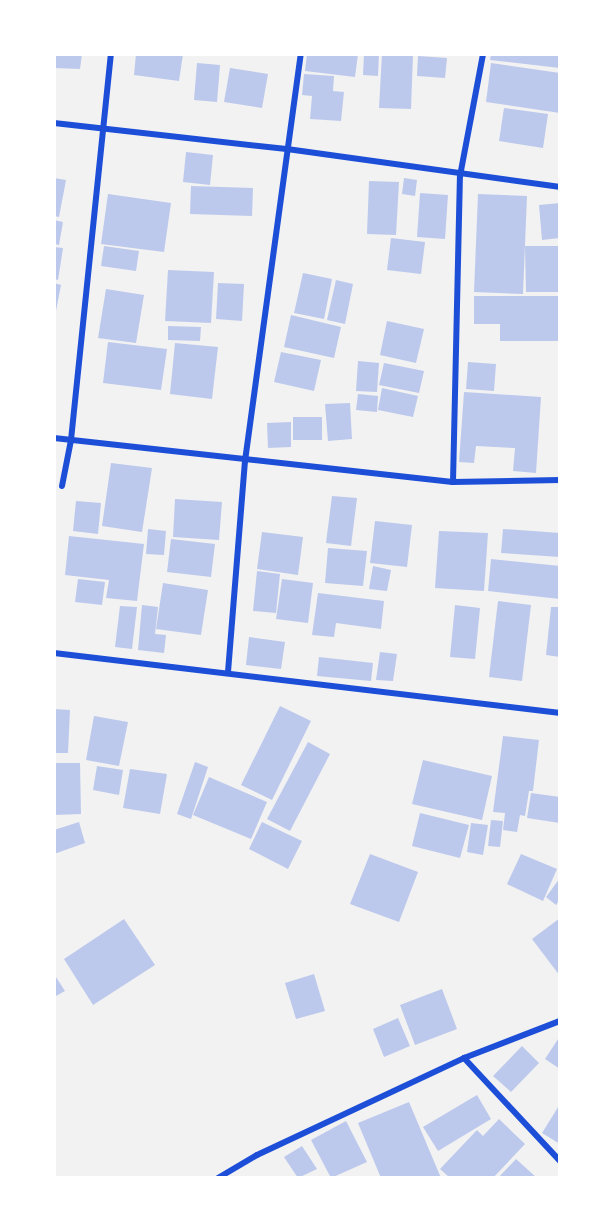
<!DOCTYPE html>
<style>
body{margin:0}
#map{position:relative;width:614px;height:1232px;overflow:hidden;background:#f2f2f2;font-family:"Alegreya Sans",sans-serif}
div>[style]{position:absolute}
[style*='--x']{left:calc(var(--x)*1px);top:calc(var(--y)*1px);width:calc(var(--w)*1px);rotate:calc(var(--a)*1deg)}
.building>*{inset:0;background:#bdc9ec}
.minor>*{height:6px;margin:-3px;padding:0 3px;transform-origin:3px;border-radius:3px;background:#1d4ed8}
span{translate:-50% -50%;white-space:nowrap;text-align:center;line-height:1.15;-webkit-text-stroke:6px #fff;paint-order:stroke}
.frame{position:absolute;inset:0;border:56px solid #fff;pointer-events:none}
</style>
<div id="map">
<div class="building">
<div style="clip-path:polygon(54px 54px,82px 54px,80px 69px,54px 68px)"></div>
<div style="clip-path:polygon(136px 54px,183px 54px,179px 81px,134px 75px)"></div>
<div style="clip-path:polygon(307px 54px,358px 54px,355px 77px,305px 71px)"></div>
<div style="clip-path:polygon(364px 54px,379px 54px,378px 76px,363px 75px)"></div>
<div style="clip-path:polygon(382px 54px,413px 55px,411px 109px,379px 108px)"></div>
<div style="clip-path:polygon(491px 54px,560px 54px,560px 68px,490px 60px)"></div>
<div style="clip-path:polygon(418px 56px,447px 58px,445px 78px,417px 76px)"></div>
<div style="clip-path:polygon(197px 63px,220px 65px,217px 102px,194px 100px)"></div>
<div style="clip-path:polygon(491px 63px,560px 73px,560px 113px,486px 102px)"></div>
<div style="clip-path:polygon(230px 68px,268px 74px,262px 108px,224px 102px)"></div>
<div style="clip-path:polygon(304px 74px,334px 76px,333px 91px,344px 92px,341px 121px,310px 119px,312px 96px,302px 95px)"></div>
<div style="clip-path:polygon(504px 108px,548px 114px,543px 148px,499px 141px)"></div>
<div style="clip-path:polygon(186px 152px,213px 155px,210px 185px,183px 182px)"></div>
<div style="clip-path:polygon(54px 178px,66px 180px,59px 217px,54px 216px)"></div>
<div style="clip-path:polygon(404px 178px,417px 180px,415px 196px,402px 194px)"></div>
<div style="clip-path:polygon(369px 181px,399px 182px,396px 235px,367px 234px)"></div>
<div style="clip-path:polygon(191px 186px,253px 188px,252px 216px,190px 214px)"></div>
<div style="clip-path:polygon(420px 193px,448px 195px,445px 239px,417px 237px)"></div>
<div style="clip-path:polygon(108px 194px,171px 203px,164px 252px,101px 244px)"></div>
<div style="clip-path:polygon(478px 194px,527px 196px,523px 294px,474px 292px)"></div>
<div style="clip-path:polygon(560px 203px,560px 238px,542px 240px,539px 205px)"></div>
<div style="clip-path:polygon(54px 220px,63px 222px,59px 245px,54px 244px)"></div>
<div style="clip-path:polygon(391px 238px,425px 242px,421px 274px,387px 270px)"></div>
<div style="clip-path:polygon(104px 246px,139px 251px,136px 271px,101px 266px)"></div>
<div style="clip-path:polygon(525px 246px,558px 246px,558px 292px,526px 292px)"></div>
<div style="clip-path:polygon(54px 247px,63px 248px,58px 280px,54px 279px)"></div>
<div style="clip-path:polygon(168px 270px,214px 272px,211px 323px,165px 321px)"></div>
<div style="clip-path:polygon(303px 273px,332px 279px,324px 319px,294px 313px)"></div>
<div style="clip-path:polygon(336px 280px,353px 284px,345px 324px,327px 320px)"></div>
<div style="clip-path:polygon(54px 283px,61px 285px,55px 316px,54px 316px)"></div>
<div style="clip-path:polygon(218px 283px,244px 284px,242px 321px,216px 319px)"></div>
<div style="clip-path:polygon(106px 289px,144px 295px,136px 343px,98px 338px)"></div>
<div style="clip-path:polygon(474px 296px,560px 296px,560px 341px,500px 341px,500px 324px,474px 324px)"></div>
<div style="clip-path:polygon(291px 315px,341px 327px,334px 358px,284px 347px)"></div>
<div style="clip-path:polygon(387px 321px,424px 329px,416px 363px,380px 355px)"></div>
<div style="clip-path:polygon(168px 326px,201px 327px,200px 341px,168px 340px)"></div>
<div style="clip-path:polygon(108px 342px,167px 349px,161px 390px,103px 383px)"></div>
<div style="clip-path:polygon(175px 343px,218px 347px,212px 399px,170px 394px)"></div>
<div style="clip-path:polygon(281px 352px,321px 360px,314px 391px,274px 382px)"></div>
<div style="clip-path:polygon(358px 361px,379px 363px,377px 392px,356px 391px)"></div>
<div style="clip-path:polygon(468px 362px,496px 364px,494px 391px,466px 389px)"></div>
<div style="clip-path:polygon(384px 363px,424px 371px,419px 393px,379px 385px)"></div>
<div style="clip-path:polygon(382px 388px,418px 396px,413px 417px,378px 410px)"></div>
<div style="clip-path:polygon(464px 392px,541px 397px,536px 473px,513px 471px,515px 448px,476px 446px,474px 463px,459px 462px)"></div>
<div style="clip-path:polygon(358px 394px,378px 396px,377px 412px,356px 410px)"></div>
<div style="clip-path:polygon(350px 403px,352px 439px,328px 441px,325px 404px)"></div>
<div style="clip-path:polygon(293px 417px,322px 417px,322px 440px,293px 440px)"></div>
<div style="clip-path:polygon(291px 422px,291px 447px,268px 448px,267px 423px)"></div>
<div style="clip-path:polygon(111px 463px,152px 468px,142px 532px,102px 526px)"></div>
<div style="clip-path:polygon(332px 496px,357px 498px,351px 546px,326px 543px)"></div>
<div style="clip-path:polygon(175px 499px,222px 502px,219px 540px,173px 537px)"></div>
<div style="clip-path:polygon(76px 501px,101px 503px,98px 534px,73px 531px)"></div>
<div style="clip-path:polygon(375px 521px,412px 525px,407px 567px,370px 563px)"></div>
<div style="clip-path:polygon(148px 529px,166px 531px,164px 555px,146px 554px)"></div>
<div style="clip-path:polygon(503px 529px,560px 533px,560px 557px,501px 553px)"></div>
<div style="clip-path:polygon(439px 531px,488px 533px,484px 591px,435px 588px)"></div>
<div style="clip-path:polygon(262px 532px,303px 537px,298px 575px,257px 569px)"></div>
<div style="clip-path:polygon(69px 536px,144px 544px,137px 601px,106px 598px,109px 580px,65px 575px)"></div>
<div style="clip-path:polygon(171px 539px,215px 544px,211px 577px,167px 572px)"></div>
<div style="clip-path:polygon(328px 548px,367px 551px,363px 586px,325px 583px)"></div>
<div style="clip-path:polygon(491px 559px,560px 566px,560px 599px,488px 591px)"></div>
<div style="clip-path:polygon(373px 566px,391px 570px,387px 591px,369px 589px)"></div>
<div style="clip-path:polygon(257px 571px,280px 574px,276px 613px,253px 611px)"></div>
<div style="clip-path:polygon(78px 579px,105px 582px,102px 605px,75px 602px)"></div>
<div style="clip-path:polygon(282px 579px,313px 583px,308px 623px,276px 619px)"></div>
<div style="clip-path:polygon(163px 583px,208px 590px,201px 635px,156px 629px)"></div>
<div style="clip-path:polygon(318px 593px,384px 601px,381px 629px,336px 623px,334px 637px,312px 635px)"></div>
<div style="clip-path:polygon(498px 601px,531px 605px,522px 681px,489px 677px)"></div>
<div style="clip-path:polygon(142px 605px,158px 607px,155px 634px,166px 635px,164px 653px,138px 650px)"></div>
<div style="clip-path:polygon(455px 605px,480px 608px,475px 659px,450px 657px)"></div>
<div style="clip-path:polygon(120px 606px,137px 607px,132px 649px,115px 647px)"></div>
<div style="clip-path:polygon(551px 607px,560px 607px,560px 657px,546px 655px)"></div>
<div style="clip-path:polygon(249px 637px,285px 642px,281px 669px,246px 665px)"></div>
<div style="clip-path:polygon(380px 652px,397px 654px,393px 681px,376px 680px)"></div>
<div style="clip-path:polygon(319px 657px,373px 663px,371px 681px,317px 676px)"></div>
<div style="clip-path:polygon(280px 706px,311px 721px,272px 800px,241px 785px)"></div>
<div style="clip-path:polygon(54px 709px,70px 710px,68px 753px,54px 753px)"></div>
<div style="clip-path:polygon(94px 716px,128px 722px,119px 766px,86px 760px)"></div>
<div style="clip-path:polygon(503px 736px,539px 740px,533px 791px,529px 791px,525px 816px,520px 815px,517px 832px,503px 830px,505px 813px,493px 812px)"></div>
<div style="clip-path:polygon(308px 742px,330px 754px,290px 831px,267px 819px)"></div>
<div style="clip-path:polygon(423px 760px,492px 776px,482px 820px,412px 804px)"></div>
<div style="clip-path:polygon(195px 762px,208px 767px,191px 819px,177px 814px)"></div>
<div style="clip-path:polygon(54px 763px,80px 763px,81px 814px,54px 815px)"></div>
<div style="clip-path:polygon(97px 766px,123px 770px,119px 795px,93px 790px)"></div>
<div style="clip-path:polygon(130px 769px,167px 774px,160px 814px,123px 808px)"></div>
<div style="clip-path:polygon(209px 777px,267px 802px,251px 839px,193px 815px)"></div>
<div style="clip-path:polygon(531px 793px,560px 797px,560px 823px,527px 818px)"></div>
<div style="clip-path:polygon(420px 813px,469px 825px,460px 858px,412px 846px)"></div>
<div style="clip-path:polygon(491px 820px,503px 821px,500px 847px,488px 846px)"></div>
<div style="clip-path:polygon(79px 822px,85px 843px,54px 854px,54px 830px)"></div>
<div style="clip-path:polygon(262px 822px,302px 841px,288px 869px,249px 849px)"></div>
<div style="clip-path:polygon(471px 823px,488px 825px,483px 855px,467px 852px)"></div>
<div style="clip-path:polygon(370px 854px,418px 872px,399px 922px,350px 904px)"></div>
<div style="clip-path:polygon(521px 854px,557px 869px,543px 901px,507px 884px)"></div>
<div style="clip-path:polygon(560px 878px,560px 899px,556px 905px,546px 897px)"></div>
<div style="clip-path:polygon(560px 918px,560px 976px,532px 939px)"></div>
<div style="clip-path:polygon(124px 919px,155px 965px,93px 1005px,64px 959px)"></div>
<div style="clip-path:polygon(54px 974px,65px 991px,54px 997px)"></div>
<div style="clip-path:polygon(314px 974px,325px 1011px,296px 1019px,285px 983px)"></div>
<div style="clip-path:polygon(442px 989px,457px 1029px,415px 1045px,400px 1005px)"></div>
<div style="clip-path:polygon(398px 1018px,410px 1046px,384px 1057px,373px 1029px)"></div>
<div style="clip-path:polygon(560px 1036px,560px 1069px,545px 1059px)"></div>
<div style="clip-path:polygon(522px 1046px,539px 1063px,511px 1092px,493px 1076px)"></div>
<div style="clip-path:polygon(477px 1095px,491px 1119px,438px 1151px,423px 1127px)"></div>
<div style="clip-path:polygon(409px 1102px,441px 1178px,381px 1178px,358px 1123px)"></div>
<div style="clip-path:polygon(560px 1104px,560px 1144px,542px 1133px)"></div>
<div style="clip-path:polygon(499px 1119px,525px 1144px,493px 1178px,450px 1178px,440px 1169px,477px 1130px,483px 1136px)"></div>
<div style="clip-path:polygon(346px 1121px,367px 1162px,331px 1178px,311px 1140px)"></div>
<div style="clip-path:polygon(302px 1146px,317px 1169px,298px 1178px,284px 1157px)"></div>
<div style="clip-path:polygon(516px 1159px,537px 1178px,498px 1178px)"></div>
</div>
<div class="minor">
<div style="--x:54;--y:123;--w:234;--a:6.4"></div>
<div style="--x:287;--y:149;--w:276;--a:7.9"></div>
<div style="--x:54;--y:438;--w:401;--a:6.3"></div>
<div style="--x:453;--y:482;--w:107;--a:-1.1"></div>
<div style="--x:453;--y:482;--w:306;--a:-88.7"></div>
<div style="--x:460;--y:176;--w:124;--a:-79.3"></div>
<div style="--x:62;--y:486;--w:47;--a:-78.9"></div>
<div style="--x:71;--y:440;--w:388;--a:-84.1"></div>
<div style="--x:54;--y:653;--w:510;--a:6.76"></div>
<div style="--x:228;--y:672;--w:212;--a:-85.4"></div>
<div style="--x:245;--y:461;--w:411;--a:-82.2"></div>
<div style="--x:464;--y:1058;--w:141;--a:47"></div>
<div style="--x:218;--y:1178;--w:45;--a:-30.5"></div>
<div style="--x:257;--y:1155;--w:229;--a:-25.1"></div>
<div style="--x:464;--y:1058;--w:103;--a:-21.1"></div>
</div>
<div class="frame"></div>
</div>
